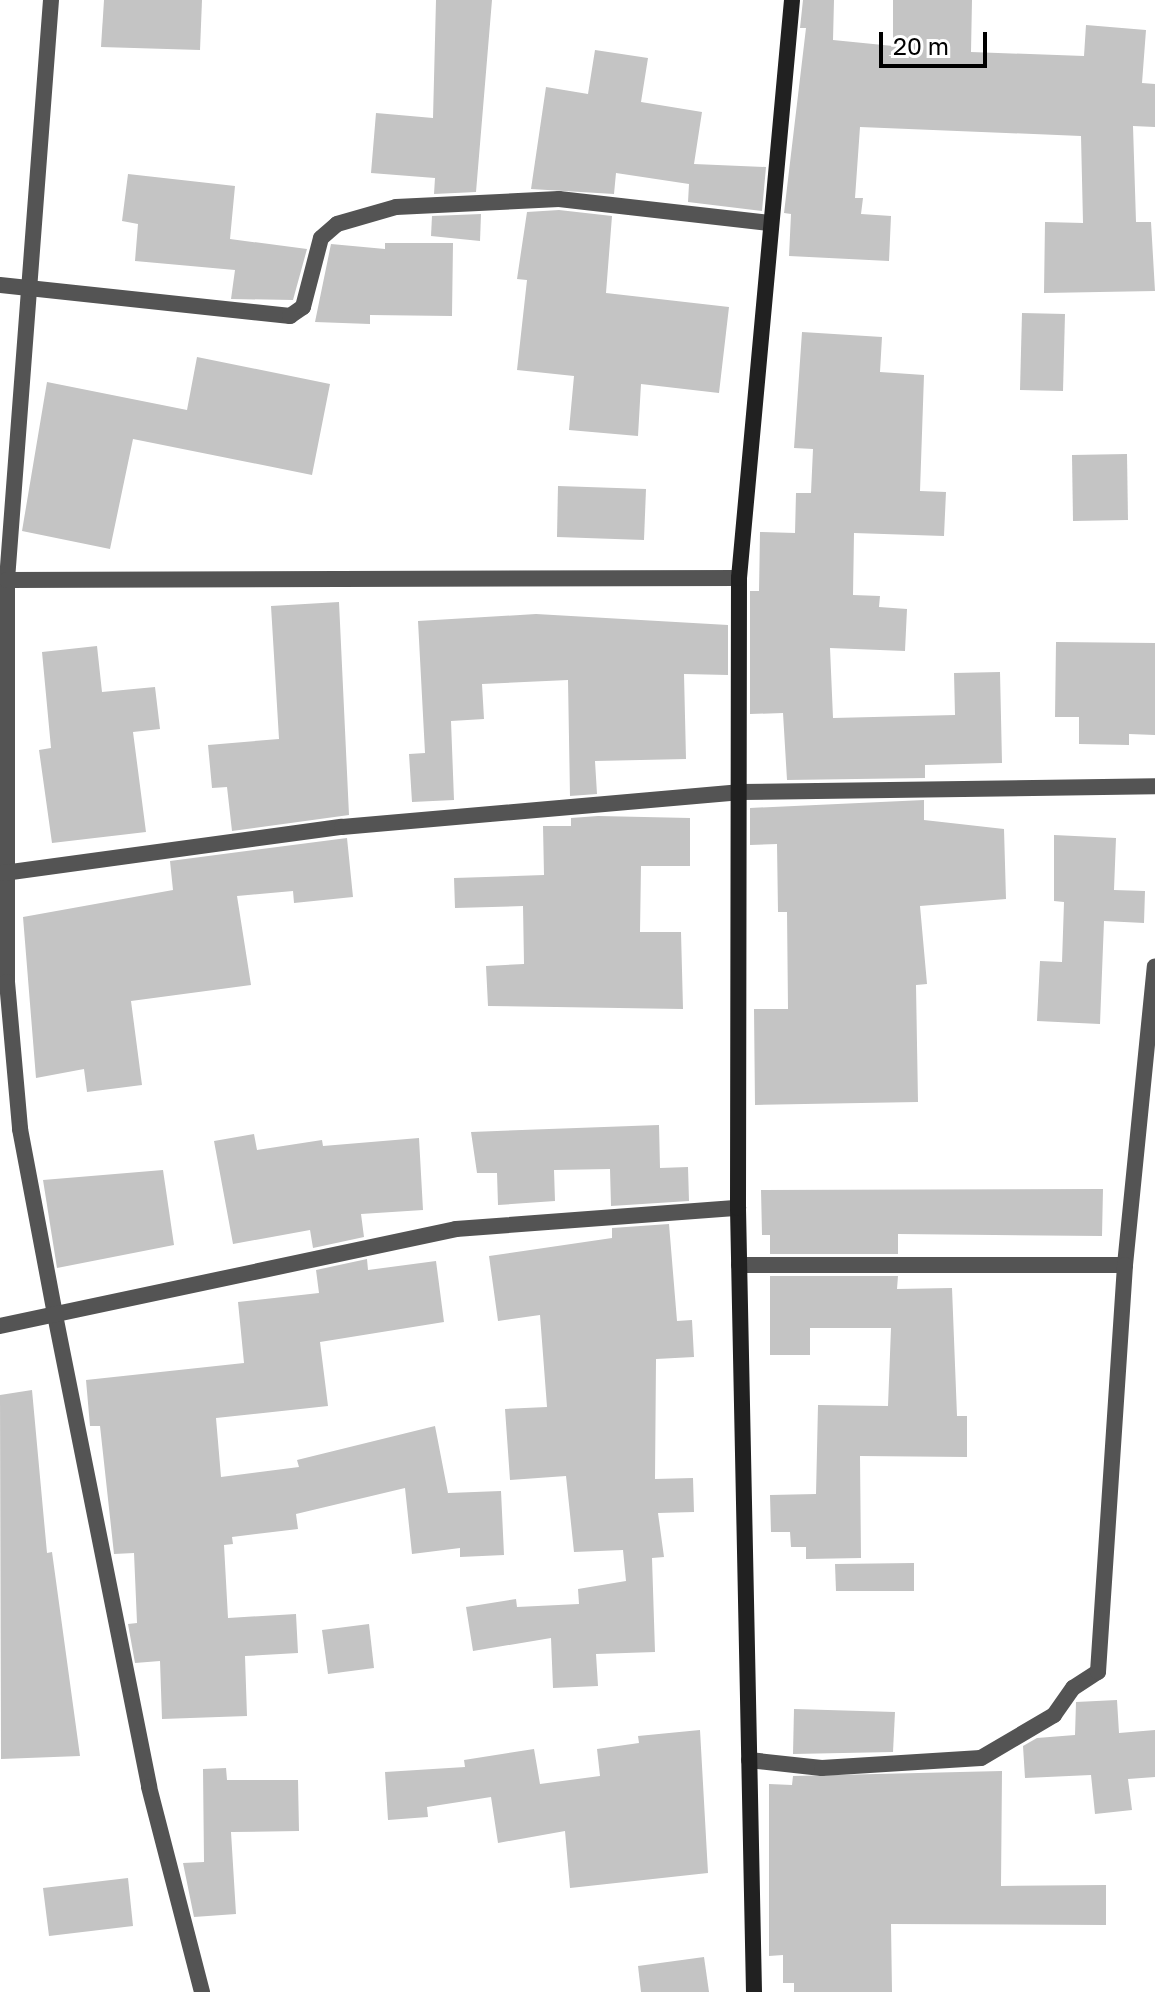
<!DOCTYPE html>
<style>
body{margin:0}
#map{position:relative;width:1155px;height:1992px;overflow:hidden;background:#fff;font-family:"Golos Text",sans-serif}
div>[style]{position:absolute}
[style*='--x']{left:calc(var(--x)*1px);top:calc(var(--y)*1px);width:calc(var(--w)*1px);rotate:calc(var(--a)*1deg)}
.building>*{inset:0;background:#c4c4c4}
.street>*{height:16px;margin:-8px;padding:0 8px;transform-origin:8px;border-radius:8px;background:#545454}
.secondary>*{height:16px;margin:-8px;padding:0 8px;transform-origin:8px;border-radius:8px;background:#212121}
span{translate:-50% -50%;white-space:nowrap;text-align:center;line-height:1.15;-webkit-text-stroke:8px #fff;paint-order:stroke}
.scale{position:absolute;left:879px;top:32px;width:108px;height:36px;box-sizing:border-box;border:4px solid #000;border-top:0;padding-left:10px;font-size:24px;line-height:28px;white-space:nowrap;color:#000;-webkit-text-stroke:6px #fff;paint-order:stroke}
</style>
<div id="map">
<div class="building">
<div style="clip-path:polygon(104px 0,202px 0,200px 50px,101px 47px)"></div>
<div style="clip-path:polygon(436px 0,492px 0,476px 192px,434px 194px,435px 178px,371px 173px,376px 113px,433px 118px)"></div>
<div style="clip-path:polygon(803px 0,834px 0,833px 40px,893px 46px,893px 0,972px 0,971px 52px,1084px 56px,1086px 25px,1146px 30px,1142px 83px,1155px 84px,1155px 127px,1133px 126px,1136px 222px,1151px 222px,1155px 291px,1044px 293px,1045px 222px,1083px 223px,1081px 136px,860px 127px,855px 198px,863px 198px,861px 214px,891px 216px,889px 261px,789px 256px,791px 214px,784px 213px,806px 28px,800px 28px)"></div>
<div style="clip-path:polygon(595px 50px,648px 58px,641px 102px,702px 112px,694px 164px,766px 167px,762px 211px,688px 202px,689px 184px,616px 173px,614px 194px,531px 189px,546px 87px,588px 94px)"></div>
<div style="clip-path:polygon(128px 174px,235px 186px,230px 239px,307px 249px,293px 300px,231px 299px,235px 270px,135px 261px,138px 224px,122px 221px)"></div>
<div style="clip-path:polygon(559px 210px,612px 216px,606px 293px,729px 307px,719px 393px,641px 384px,638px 436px,569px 430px,574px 376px,517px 370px,527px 280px,517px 279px,527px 212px)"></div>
<div style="clip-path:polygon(481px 214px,480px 241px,431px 236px,432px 216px)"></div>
<div style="clip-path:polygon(385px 243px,453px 243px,452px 316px,370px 315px,370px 324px,315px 322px,331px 244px,385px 249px)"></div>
<div style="clip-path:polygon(1022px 313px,1065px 314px,1063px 391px,1020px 390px)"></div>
<div style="clip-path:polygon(802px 332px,882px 337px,880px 372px,924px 375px,920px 491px,946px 492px,944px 536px,854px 533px,853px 595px,880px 596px,879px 607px,907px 609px,905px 651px,830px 648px,833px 718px,955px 715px,954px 673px,1000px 672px,1002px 763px,925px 765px,925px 778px,787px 780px,783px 713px,750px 714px,750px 591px,759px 591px,760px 532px,795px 533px,796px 493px,811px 493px,813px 449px,794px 448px)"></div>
<div style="clip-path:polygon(197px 357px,330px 384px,312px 475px,133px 439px,110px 549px,22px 531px,47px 382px,187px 410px)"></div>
<div style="clip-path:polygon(1127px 454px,1128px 520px,1073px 521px,1072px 455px)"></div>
<div style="clip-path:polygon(558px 486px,646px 489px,644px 540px,557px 537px)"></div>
<div style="clip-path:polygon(339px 602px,349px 815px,232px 831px,227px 787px,212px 788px,208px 745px,279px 739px,271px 606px)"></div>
<div style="clip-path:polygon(536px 614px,728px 625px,728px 675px,684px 674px,686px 759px,595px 761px,597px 794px,570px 796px,568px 680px,482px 684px,484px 719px,451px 721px,454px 800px,412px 802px,409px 754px,425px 753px,418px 621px)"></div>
<div style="clip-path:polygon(1056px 642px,1155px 643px,1155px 735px,1129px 734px,1129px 745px,1079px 744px,1079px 717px,1055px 717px)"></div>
<div style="clip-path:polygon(97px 646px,102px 692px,155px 687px,160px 729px,133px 732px,146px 832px,52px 843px,39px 750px,51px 748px,42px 652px)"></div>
<div style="clip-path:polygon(924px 800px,924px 820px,1004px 829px,1006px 899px,920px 906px,927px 984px,916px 985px,918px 1102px,755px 1105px,754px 1009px,788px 1009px,787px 912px,778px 912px,777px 844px,750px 845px,750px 808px)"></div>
<div style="clip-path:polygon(598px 816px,690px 818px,690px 866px,641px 866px,640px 932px,681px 932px,683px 1009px,488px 1006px,486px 966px,524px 964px,523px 906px,455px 908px,454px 878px,544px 875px,543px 826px,571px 826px,571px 818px)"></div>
<div style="clip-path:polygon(1054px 835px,1116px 838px,1114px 890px,1145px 891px,1144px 923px,1104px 921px,1100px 1024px,1037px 1021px,1040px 961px,1062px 962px,1064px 902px,1054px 901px)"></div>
<div style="clip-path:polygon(347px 838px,353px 897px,294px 903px,293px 891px,237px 896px,251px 985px,131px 1001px,142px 1085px,87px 1092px,84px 1069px,36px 1078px,23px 917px,173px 890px,170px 861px)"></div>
<div style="clip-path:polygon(659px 1125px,660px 1168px,688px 1167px,689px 1201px,611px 1206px,610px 1169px,554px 1170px,555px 1201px,498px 1205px,497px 1173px,477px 1173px,471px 1132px)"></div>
<div style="clip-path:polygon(254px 1134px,257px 1150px,322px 1140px,323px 1146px,419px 1138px,423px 1210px,361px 1214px,364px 1237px,313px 1248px,310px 1230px,233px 1244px,214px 1141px)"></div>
<div style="clip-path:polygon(163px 1170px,174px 1245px,57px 1268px,43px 1180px)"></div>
<div style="clip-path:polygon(1103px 1189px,1102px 1236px,898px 1234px,898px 1254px,770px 1254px,770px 1235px,762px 1235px,761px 1190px)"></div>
<div style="clip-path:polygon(669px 1224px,677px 1321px,692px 1320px,694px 1357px,656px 1359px,655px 1479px,693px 1478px,694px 1512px,658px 1513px,664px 1557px,652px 1558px,655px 1652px,596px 1654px,598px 1686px,553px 1688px,551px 1638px,473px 1651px,466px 1607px,516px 1599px,517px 1607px,579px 1604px,578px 1589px,626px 1581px,623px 1550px,574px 1552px,566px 1476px,510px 1480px,505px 1409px,547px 1407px,540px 1315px,498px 1321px,489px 1256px,612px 1238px,612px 1228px)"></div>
<div style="clip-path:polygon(367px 1259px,368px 1270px,436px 1261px,444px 1322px,320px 1342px,328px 1406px,216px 1418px,221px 1477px,299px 1467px,297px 1460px,435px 1426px,448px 1493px,501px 1491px,504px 1555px,460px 1557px,460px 1548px,412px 1554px,405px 1488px,296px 1514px,298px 1529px,232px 1537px,233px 1544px,224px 1545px,228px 1618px,296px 1614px,298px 1653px,245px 1656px,247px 1716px,162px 1719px,160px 1661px,135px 1663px,128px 1624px,137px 1623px,134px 1553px,114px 1554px,100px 1426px,90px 1426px,86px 1380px,244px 1363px,238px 1302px,319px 1293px,316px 1270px)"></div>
<div style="clip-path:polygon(770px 1276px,898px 1276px,897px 1289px,952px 1288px,957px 1416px,967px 1416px,967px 1457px,860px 1456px,861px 1558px,806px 1559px,806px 1547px,791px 1547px,790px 1532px,771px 1532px,770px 1495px,816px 1494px,818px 1405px,888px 1406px,891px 1328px,810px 1328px,810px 1355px,770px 1355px)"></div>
<div style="clip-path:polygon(32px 1390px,47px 1553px,52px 1552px,80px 1756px,1px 1759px,0 1395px)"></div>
<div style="clip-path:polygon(914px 1563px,914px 1591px,836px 1591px,835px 1564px)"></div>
<div style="clip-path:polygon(369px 1624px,374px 1668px,328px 1674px,322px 1630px)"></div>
<div style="clip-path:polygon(1117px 1700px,1119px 1733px,1155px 1730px,1155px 1777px,1128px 1779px,1132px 1810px,1095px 1814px,1091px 1775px,1025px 1778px,1023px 1746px,1037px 1738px,1075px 1735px,1076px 1702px)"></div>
<div style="clip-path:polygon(794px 1709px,895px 1712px,893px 1752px,793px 1754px)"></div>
<div style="clip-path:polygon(700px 1730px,708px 1873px,570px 1888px,565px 1831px,498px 1843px,491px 1797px,427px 1807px,428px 1817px,388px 1820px,385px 1772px,465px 1767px,464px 1760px,534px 1749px,540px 1784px,600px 1776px,597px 1749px,639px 1743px,638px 1736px)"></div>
<div style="clip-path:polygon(226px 1768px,227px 1780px,298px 1780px,299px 1831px,231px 1832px,236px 1914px,194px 1917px,183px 1863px,204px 1862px,203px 1769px)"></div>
<div style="clip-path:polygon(1002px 1771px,1001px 1886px,1106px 1885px,1106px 1925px,891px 1924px,892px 1992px,794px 1992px,794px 1983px,783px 1983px,783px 1955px,769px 1956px,769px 1784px,792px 1785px,793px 1776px)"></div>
<div style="clip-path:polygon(128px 1878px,133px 1926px,49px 1936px,43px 1888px)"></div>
<div style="clip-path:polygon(704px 1957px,709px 1992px,641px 1992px,638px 1966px)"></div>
</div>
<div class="street">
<div style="--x:51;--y:0;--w:582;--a:94.34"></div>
<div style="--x:7;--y:580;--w:402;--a:90"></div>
<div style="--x:7;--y:982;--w:148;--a:84.9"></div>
<div style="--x:20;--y:1129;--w:189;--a:79.3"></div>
<div style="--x:55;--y:1315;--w:481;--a:78.7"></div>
<div style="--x:149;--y:1787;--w:212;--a:75.5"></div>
<div style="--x:0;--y:285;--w:292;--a:6.1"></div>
<div style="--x:290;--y:316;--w:16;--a:-35"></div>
<div style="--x:303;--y:307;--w:71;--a:-75.4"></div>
<div style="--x:321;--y:238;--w:21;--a:-41"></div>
<div style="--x:337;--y:224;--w:61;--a:-16.1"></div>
<div style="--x:396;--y:207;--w:163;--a:-2.8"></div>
<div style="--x:559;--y:199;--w:213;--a:6.5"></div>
<div style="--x:7;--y:580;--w:732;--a:-0.16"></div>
<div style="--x:4;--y:873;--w:341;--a:-7.8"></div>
<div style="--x:342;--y:827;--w:401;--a:-5"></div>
<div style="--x:741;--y:792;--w:414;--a:-0.8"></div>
<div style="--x:739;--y:1265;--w:386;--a:0"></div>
<div style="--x:1125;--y:1265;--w:300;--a:-84.3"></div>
<div style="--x:0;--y:1326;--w:466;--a:-12"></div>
<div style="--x:456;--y:1229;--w:283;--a:-4.3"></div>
<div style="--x:749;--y:1760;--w:73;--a:6.3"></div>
<div style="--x:822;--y:1768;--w:159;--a:-3.6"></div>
<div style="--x:981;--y:1758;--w:85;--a:-30.5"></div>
<div style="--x:1054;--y:1715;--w:33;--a:-55"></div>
<div style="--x:1073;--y:1688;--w:30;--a:-33"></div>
<div style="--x:1098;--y:1672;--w:408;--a:-86.2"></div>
</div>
<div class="secondary">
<div style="--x:754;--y:1992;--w:784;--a:-91.17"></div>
<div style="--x:738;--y:1208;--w:630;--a:-89.91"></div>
<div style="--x:739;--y:578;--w:580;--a:-84.76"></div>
</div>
<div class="scale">20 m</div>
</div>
